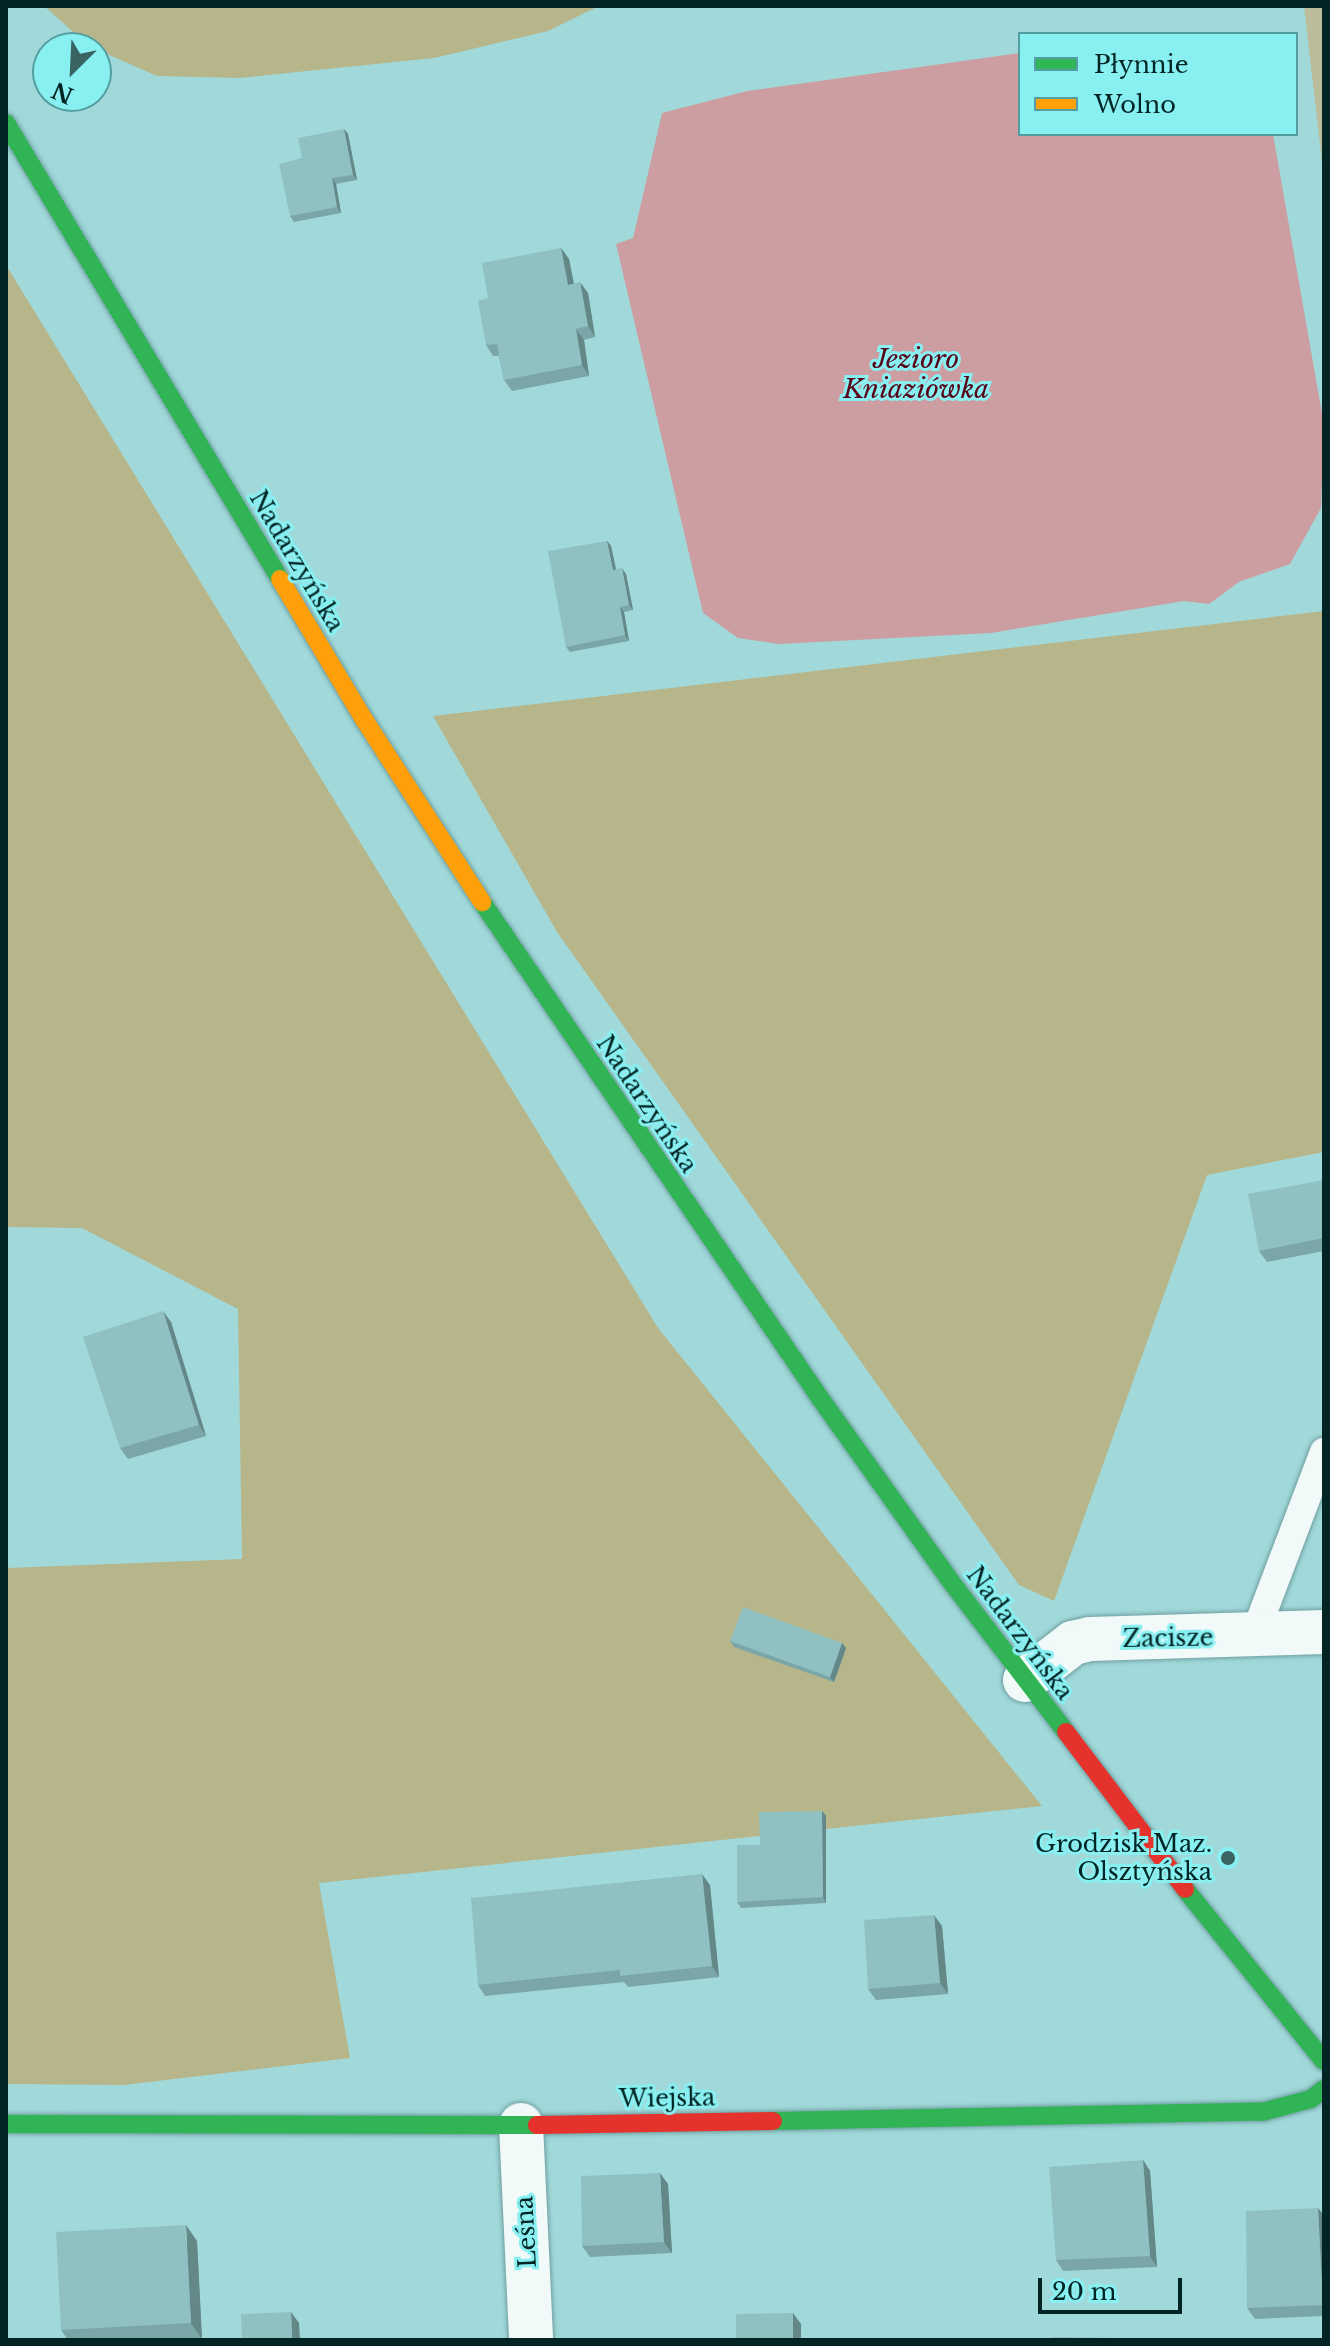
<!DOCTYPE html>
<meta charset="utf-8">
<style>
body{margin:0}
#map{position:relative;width:1330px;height:2346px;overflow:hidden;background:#a1d9da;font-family:"Libre Baskerville",serif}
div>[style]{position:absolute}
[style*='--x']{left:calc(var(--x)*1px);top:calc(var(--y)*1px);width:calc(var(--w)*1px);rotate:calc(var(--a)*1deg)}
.green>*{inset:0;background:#babc9a}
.forest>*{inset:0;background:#b7b58a}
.water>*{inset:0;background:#cc9ea1}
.roads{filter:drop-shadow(0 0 2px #709fa0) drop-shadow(0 0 2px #709fa0)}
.lane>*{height:28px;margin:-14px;padding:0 14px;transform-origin:14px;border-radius:14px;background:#f1f9f9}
.street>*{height:44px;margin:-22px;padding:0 22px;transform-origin:22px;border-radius:22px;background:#f1f9f9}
.fast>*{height:18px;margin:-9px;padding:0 9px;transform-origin:9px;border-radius:9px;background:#30b455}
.slow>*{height:18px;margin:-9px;padding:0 9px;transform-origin:9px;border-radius:9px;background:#ff9f0a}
.jam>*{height:18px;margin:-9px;padding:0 9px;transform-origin:9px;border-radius:9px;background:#e5322d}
.wall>*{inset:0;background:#7ba6a7}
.shaded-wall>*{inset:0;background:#648788}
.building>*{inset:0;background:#8fc1c2}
.dots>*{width:22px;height:22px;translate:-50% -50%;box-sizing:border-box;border:4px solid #89f0f2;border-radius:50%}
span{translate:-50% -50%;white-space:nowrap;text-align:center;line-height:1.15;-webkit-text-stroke:6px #89f0f2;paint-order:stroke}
.street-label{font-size:24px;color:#022424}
.poi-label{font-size:24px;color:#022424}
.right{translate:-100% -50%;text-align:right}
.water-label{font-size:26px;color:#570216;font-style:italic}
.frame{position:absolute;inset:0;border:8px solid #022424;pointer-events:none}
.legend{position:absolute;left:1018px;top:32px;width:280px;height:104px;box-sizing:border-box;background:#89f0f2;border:2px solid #539ea0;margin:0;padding:10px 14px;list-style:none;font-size:24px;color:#022424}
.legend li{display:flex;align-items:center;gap:16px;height:40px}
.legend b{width:40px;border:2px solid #539ea0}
.north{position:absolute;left:32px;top:32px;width:80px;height:80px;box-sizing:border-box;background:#89f0f2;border:2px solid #539ea0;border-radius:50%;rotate:204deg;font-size:22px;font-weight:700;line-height:32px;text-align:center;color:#022424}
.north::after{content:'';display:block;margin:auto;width:28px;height:36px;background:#3a6364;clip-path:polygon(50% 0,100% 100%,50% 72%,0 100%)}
.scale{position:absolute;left:1038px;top:2278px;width:144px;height:36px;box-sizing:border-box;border:4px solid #022424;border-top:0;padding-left:10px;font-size:24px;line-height:28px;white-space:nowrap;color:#022424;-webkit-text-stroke:6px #89f0f2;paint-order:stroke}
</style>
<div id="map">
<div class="green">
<div style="clip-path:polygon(1304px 6px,1324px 6px,1324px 179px)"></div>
</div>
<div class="forest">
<div style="clip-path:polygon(44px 6px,599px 6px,548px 31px,434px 58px,240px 78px,157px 76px,89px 46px)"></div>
<div style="clip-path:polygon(6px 265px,658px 1328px,1042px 1806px,319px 1883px,350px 2058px,124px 2085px,6px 2084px,6px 1568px,242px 1559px,238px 1309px,82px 1228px,6px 1227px)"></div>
<div style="clip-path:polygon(1324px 611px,1324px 1152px,1207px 1175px,1054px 1601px,1019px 1585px,557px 932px,433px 716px)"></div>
</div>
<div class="water">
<div style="clip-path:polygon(1020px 53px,1020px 134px,1273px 134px,1324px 425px,1321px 508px,1290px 564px,1239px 582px,1209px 604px,1184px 601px,991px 633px,779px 644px,738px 638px,703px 613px,616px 244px,633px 238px,662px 113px,747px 91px)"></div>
</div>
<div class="roads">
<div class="lane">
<div style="--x:1254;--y:1636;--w:197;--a:-69.2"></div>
</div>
<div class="street">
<div style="--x:1025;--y:1680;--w:61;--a:-37.6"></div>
<div style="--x:1073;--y:1643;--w:17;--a:-13"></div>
<div style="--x:1090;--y:1639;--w:234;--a:-1.7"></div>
<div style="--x:521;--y:2125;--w:215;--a:87.3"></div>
</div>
<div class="fast">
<div style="--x:6;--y:123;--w:532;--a:59"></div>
<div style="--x:482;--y:902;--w:600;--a:55.73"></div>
<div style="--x:820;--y:1398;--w:222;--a:54.5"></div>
<div style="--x:949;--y:1579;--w:193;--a:52.6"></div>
<div style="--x:1185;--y:1889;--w:221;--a:51.1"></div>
<div style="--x:773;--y:2121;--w:489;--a:-1.1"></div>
<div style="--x:1262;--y:2112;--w:51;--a:-14.9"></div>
<div style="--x:1311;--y:2099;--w:16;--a:-38"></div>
<div style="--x:6;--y:2124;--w:531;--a:0.11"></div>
</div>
<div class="slow">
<div style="--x:280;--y:579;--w:165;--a:59.1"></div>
<div style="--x:365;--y:721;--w:216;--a:57.1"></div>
</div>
<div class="jam">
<div style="--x:1066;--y:1732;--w:197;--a:52.8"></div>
<div style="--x:537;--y:2125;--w:236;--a:-1"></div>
</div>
</div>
<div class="wall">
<div style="clip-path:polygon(344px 129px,348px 134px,357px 180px,336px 184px,341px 213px,294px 222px,290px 216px,302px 158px)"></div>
<div style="clip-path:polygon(561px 248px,569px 259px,574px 283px,588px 293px,595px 337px,584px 340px,589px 376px,512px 391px,504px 380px,499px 356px,493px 356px,486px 345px,488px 298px)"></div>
<div style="clip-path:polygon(607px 541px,611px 546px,616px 569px,626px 574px,633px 610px,624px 612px,629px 641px,570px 652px,566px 647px)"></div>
<div style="clip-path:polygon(1324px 1180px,1324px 1251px,1267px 1262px,1259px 1251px)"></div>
<div style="clip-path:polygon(171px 1322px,206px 1436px,128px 1459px,120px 1448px)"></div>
<div style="clip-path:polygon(730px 1641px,842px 1643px,846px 1648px,834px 1682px,734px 1647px)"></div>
<div style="clip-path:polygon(822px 1811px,826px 1816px,826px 1903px,741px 1908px,737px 1902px,760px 1845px)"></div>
<div style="clip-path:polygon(710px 1885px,719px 1977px,628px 1987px,624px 1982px,485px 1996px,478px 1985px)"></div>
<div style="clip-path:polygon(942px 1926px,948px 1994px,876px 2000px,868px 1989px)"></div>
<div style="clip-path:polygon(1143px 2160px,1150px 2171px,1157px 2267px,1063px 2271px,1056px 2260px)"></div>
<div style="clip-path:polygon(668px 2184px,672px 2253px,590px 2257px,582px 2246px)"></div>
<div style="clip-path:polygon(1318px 2208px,1324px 2216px,1324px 2316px,1255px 2319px,1247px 2308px)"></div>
<div style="clip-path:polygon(197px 2241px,202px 2339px,179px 2340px,68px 2340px,61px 2330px)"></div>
</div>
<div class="shaded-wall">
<div style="clip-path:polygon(344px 129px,348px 134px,357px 180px,353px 175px)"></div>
<div style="clip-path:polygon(332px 178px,336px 184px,341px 213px,337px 207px)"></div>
<div style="clip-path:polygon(561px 248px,569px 259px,576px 296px,568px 285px)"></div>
<div style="clip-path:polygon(580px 282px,588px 293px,595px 337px,588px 326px)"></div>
<div style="clip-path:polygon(576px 329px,584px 340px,589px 376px,582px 365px)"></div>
<div style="clip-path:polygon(607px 541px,611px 546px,617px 575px,613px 570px)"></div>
<div style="clip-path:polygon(622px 568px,626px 574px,633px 610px,629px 605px)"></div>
<div style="clip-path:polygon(620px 607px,624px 612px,629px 641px,625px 635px)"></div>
<div style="clip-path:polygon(163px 1311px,171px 1322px,206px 1436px,199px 1425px)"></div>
<div style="clip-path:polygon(842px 1643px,846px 1648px,834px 1682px,830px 1677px)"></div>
<div style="clip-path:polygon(822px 1811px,826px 1816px,826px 1903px,823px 1897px)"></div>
<div style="clip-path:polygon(702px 1874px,710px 1885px,719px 1977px,712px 1966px)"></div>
<div style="clip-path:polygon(934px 1915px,942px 1926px,948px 1994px,940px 1983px)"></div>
<div style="clip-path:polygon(1143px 2160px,1150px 2171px,1157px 2267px,1150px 2256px)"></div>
<div style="clip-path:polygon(660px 2173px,668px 2184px,672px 2253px,664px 2242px)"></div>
<div style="clip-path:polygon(1318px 2208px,1324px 2216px,1324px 2306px,1323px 2305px)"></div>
<div style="clip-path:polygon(186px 2225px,197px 2241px,202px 2339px,191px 2323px)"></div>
<div style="clip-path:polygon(291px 2312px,299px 2323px,300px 2340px,292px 2340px)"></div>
<div style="clip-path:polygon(793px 2313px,801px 2324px,801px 2340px,793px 2340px)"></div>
</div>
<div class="building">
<div style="clip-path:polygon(344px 129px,353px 175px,332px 178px,337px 207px,290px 216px,279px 164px,302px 158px,298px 138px)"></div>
<div style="clip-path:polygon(561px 248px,568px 285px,580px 282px,588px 326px,576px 329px,582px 365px,504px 380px,497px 344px,486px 345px,478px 301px,488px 298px,482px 263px)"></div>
<div style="clip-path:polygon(607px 541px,613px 570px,622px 568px,629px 605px,620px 607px,625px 635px,566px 647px,548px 551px)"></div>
<div style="clip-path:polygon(1324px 1180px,1324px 1238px,1259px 1251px,1248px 1194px)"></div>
<div style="clip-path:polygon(163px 1311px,199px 1425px,120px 1448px,83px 1337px)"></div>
<div style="clip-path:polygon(743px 1607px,842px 1643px,830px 1677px,730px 1641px)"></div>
<div style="clip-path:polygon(822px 1811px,823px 1897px,737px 1902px,737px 1845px,760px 1845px,759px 1812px)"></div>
<div style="clip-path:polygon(702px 1874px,712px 1966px,620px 1976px,620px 1970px,478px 1985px,471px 1898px)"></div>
<div style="clip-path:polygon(934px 1915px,940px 1983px,868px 1989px,864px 1920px)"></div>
<div style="clip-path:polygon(1143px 2160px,1150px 2256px,1056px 2260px,1049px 2167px)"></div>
<div style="clip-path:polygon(660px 2173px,664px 2242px,582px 2246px,581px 2176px)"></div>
<div style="clip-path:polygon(1318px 2208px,1323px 2305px,1247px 2308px,1246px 2211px)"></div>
<div style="clip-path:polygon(186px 2225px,191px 2323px,61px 2330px,56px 2232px)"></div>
<div style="clip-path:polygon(291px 2312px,292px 2340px,242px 2340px,241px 2314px)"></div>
<div style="clip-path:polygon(793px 2313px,793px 2340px,736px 2340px,736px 2314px)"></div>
<div style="clip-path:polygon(1052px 2337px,1123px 2338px,1123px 2340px,1052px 2340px)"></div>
</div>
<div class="dots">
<div style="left:1228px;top:1858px;background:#3a6364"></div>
</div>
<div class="street-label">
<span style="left:297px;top:561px;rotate:59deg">Nadarzyńska</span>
<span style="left:647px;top:1104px;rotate:56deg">Nadarzyńska</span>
<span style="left:1020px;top:1633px;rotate:53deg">Nadarzyńska</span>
<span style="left:1168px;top:1638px;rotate:-1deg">Zacisze</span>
<span style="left:667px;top:2098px;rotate:-1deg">Wiejska</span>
<span style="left:526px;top:2232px;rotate:-93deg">Leśna</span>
</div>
<div class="poi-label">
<span class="right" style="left:1212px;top:1858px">Grodzisk Maz.<br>Olsztyńska</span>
</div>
<div class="water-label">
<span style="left:916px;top:375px">Jezioro<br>Kniaziówka</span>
</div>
<div class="frame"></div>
<ul class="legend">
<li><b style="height:10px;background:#30b455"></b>Płynnie</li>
<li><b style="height:10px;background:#ff9f0a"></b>Wolno</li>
</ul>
<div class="north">N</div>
<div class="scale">20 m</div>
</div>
